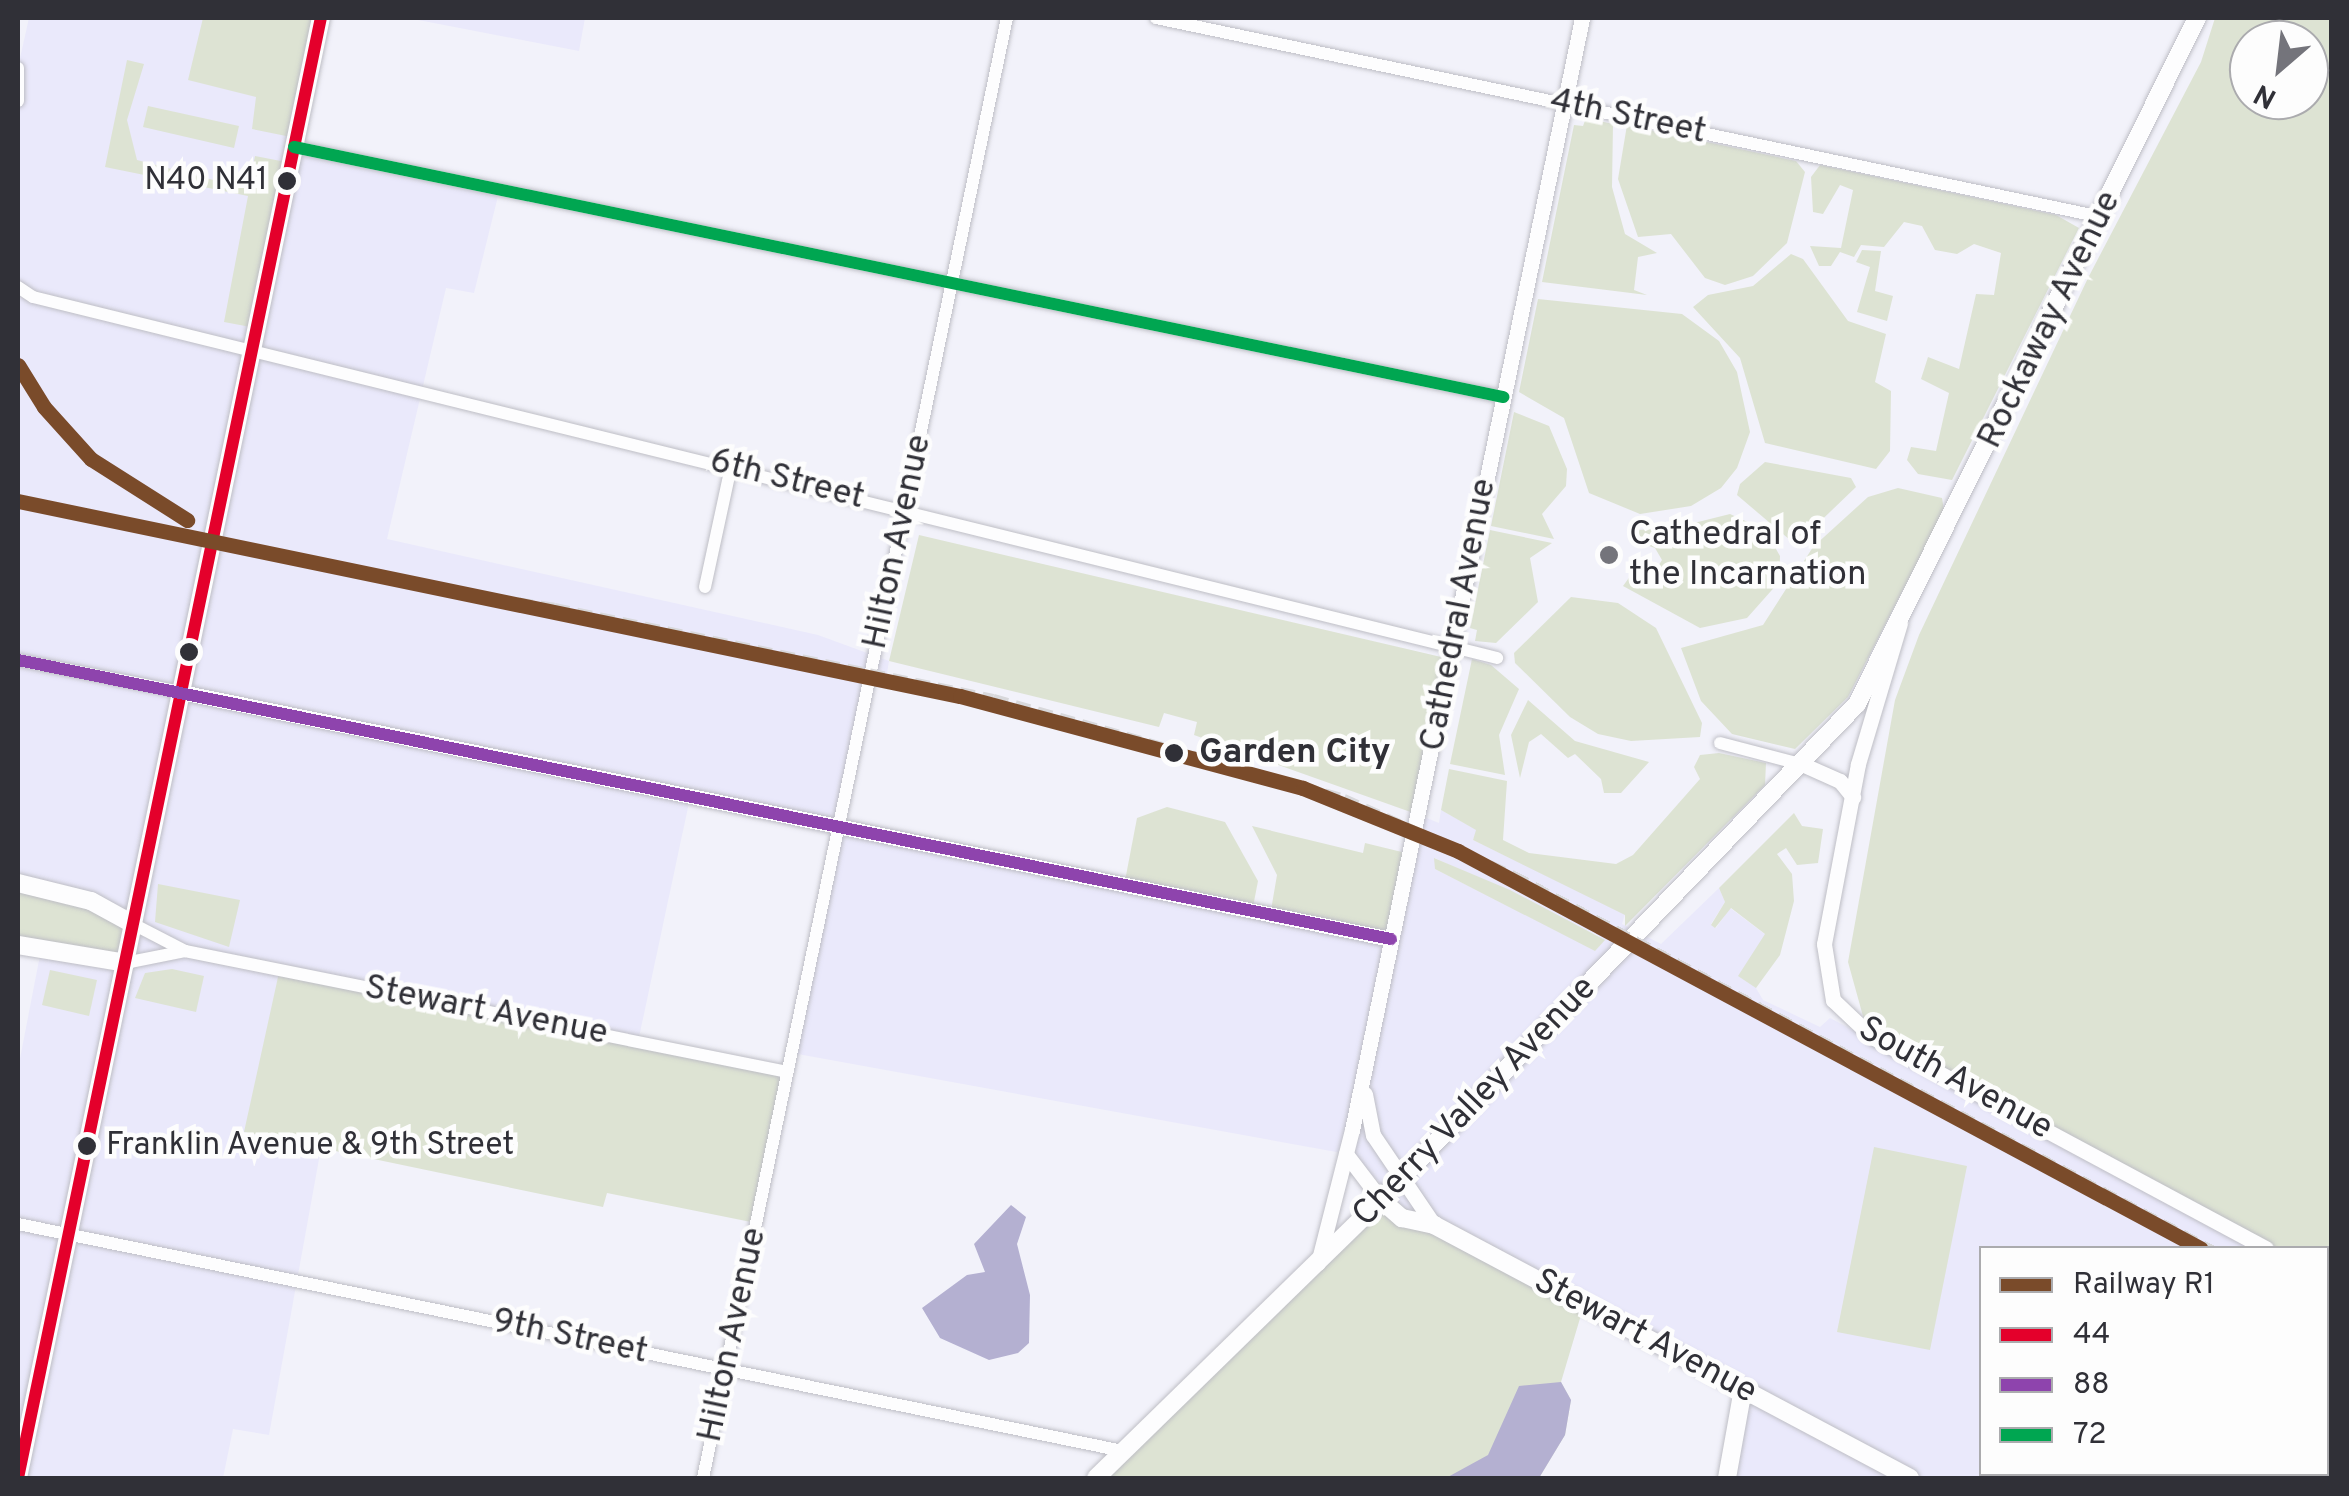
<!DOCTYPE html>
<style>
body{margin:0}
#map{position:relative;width:2349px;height:1496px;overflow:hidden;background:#f2f2fa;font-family:Overpass,sans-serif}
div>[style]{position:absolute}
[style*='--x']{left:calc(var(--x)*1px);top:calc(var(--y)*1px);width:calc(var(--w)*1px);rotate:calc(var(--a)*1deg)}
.built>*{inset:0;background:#eae9fb}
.green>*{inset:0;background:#dde3d3}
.water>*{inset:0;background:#b4b0d1}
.roads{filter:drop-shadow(0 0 2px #bebec5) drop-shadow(0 0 2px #bebec5)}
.minor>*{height:12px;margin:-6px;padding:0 6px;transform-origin:6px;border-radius:6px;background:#fdfdfe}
.tertiary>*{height:15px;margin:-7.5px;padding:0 7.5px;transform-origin:7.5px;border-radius:7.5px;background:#fdfdfe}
.secondary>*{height:18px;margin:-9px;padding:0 9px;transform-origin:9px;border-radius:9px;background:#fdfdfe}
.rail>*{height:4px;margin-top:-2px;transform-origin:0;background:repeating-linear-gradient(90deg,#d8d8db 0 15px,transparent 0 23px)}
.bus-1>*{height:12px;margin:-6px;padding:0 6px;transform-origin:6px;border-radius:6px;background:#e4002b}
.bus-2>*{height:12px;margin:-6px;padding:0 6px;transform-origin:6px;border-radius:6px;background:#8e44ad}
.bus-3>*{height:12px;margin:-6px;padding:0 6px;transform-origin:6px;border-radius:6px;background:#00a651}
.rail-1>*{height:15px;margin:-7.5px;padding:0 7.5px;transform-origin:7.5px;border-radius:7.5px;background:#7a4b2a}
.dots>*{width:28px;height:28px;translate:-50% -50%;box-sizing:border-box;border:5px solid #fdfdfd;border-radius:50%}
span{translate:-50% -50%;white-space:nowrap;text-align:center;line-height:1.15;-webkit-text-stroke:9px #fdfdfd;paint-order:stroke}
.bus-label{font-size:32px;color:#303037}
.right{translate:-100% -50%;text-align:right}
.left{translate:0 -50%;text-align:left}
.street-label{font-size:35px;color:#303037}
.poi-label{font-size:35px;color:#303037}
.stop-label{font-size:35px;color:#303037;font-weight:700}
.frame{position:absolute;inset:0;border:20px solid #303037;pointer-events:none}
.legend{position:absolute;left:1979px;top:1246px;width:350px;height:230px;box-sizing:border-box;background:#fdfdfd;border:2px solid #ababae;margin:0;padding:12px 18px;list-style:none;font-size:30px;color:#303037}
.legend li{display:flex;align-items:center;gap:20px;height:50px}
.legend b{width:50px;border:2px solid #ababae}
.north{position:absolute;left:2229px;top:20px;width:100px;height:100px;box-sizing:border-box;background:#fdfdfd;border:2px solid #ababae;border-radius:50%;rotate:208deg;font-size:28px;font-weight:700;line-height:40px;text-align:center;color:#303037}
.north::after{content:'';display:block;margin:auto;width:35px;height:45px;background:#74747b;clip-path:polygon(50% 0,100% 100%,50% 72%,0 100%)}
</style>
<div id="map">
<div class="built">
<div style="clip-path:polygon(evenodd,29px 18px,321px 18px,297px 146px,500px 188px,474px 293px,446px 288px,387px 539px,818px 635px,889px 661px,885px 685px,869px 681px,839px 827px,1390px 941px,1419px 815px,1439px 823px,1441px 810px,1477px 830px,1473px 840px,1625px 914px,1622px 924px,1661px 944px,1719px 888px,1725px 902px,1711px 924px,1716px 928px,1730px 908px,1766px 935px,1756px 988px,1763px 1000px,1820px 1027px,1830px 1018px,2268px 1248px,1982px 1248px,1982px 1474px,2163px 1474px,2160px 1478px,1727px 1478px,1743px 1390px,1404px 1208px,1353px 1155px,792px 1053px,839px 827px,690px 798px,638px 1042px,244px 1131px,321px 1148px,269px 1435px,233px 1429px,223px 1478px,18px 1478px,18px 1069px,41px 950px,18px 883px,18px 67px,29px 18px,1435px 858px,1599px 936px,1595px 950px,1435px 869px,1435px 858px)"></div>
<div style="clip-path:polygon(408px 18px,585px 18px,579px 51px)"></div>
</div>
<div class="green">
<div style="clip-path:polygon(203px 18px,321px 18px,296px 138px,252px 129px,256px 97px,188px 80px)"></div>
<div style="clip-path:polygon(evenodd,2215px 18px,2331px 18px,2331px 1283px,2326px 1248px,2269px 1248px,1866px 1027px,1848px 962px,1895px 700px,1919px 635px,2088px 278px,2201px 62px,2215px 18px,2249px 40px,2309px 40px,2309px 100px,2249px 100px,2249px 40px)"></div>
<div style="clip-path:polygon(127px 60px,144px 64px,127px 120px,137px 160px,248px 189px,255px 156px,291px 163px,256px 328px,224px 322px,248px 196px,105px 167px)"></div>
<div style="clip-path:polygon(148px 106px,239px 126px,234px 148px,143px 127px)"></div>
<div style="clip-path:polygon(1586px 118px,1613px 124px,1612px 187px,1625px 234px,1657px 253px,1638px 257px,1634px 290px,1647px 295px,1542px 282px,1574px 125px,1583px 126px)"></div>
<div style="clip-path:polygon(1627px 125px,1796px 161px,1805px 172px,1787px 243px,1753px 276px,1725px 285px,1705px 278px,1671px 234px,1638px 237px,1618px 179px)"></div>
<div style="clip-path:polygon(1820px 165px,2056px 215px,2079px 228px,1952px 480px,1918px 474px,1907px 460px,1911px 447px,1936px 451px,1949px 393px,1921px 379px,1928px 357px,1959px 369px,1976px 294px,1994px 295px,2001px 253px,1974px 244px,1957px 254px,1935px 250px,1922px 226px,1904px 222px,1884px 247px,1861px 245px,1854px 257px,1840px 252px,1831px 266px,1819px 266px,1810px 246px,1841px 248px,1853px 190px,1840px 185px,1823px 214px,1813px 212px,1811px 177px)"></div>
<div style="clip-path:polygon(1862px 250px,1881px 251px,1875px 291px,1893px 296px,1887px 321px,1857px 312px,1870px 267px,1856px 262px)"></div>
<div style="clip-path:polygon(1791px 254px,1803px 259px,1848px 321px,1886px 334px,1875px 382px,1891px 391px,1890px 451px,1876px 469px,1765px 443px,1740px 358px,1693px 307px,1708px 295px,1753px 286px)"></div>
<div style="clip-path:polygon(1538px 299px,1682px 314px,1719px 341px,1737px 372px,1750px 432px,1737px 468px,1721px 488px,1691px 506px,1640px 514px,1589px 493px,1564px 418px,1519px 392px)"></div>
<div style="clip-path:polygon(1514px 412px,1549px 426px,1567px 469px,1566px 486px,1542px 514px,1554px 539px,1491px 526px)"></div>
<div style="clip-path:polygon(1765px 462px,1851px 478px,1856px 487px,1806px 535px,1790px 540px,1737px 495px,1740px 484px)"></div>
<div style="clip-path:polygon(1898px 488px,1942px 498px,1944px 510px,1848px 697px,1795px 749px,1732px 734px,1701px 701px,1681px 648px,1763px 625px,1813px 547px,1868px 497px)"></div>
<div style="clip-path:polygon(1730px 514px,1765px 530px,1780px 556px,1779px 582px,1747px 618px,1700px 628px,1623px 586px,1631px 575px,1652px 576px,1662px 560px,1655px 548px,1638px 542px,1635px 530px,1674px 528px)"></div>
<div style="clip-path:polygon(1490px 530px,1552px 543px,1530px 558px,1538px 602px,1496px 643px,1475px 641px,1477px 630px,1470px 628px)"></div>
<div style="clip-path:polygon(919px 535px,1454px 660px,1419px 815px,1194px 735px,1197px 722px,1164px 713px,1159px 727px,889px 661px)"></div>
<div style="clip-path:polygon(1571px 597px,1618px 603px,1656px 628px,1702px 723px,1700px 737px,1631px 741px,1598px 734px,1570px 717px,1515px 663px,1514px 653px)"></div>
<div style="clip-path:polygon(1472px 659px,1491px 665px,1519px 689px,1499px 735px,1505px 775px,1450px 764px)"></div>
<div style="clip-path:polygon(1528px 700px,1575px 741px,1649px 762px,1621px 793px,1604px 793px,1601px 779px,1575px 754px,1568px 758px,1541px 734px,1529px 742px,1520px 778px,1511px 735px)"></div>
<div style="clip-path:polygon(1719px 753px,1766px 763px,1765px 785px,1625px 926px,1625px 915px,1473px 840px,1476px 830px,1441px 810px,1449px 769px,1507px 781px,1503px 840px,1529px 853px,1616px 864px,1633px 855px,1700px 779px,1694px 767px,1700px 755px)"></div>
<div style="clip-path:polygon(1167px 807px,1225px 822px,1258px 881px,1252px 912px,1124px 886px,1137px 818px)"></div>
<div style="clip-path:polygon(1794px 813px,1802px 826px,1823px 829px,1818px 863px,1797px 865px,1786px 848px,1777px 854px,1792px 874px,1794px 901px,1780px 955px,1756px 988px,1738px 976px,1765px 934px,1731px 908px,1715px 928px,1711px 925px,1725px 902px,1719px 888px)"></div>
<div style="clip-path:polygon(1252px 826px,1363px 853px,1365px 843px,1410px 854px,1390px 941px,1270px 916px,1277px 875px)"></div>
<div style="clip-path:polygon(1434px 858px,1510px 890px,1605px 940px,1595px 951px,1435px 869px)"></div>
<div style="clip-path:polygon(18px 883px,126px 924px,122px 948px,115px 955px,18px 945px)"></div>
<div style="clip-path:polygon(158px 884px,240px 900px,229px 947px,155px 922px)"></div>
<div style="clip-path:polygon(280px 968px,787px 1072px,756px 1223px,607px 1193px,603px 1207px,244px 1132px)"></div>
<div style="clip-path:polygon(172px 969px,204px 976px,196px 1012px,135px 998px,145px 973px)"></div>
<div style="clip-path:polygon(50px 970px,97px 980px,89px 1016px,42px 1005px)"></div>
<div style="clip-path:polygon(1874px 1147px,1967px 1166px,1930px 1350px,1837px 1332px)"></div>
<div style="clip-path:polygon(1389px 1193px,1404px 1208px,1584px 1305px,1561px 1382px,1571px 1400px,1565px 1435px,1539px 1478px,1097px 1478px)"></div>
</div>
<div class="water">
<div style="clip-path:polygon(1011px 1205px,1026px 1217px,1017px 1244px,1030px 1295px,1029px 1343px,1018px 1353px,989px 1360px,940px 1338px,922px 1308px,967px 1275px,985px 1272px,974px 1244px)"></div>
<div style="clip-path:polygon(1561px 1382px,1571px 1400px,1565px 1435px,1539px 1478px,1446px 1478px,1488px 1455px,1519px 1386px)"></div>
</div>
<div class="roads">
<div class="minor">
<div style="--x:1156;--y:18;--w:966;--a:11.89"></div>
<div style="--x:18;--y:68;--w:33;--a:90"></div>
<div style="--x:294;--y:147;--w:1235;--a:11.68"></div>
<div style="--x:18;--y:287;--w:18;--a:34"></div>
<div style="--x:33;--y:297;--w:1508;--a:13.85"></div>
<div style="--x:705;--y:587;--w:123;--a:-77.8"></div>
<div style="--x:18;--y:660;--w:166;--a:11.1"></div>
<div style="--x:1720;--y:743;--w:87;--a:14.7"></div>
<div style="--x:133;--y:924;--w:59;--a:27.4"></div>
<div style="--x:185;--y:951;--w:614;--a:11.36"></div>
<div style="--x:125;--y:963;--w:61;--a:-11.3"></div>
<div style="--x:18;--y:1224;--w:1128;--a:11.61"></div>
<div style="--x:2326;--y:1425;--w:12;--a:-59"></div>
<div style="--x:703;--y:1478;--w:1491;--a:-78.24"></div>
<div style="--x:2298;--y:1478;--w:4;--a:-63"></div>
</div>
<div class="tertiary">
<div style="--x:1900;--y:623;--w:147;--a:106.6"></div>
<div style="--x:1858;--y:764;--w:183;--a:100.7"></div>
<div style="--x:1824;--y:944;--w:57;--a:80.9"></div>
<div style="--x:1833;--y:1000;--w:54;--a:43.5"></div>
<div style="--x:1872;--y:1037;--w:447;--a:28.2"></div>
<div style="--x:181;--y:692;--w:1235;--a:11.54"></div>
<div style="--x:1804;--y:765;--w:39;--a:24"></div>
<div style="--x:1840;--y:781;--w:21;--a:51"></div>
<div style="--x:1365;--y:1094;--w:42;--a:79"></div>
<div style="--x:1373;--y:1135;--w:109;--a:55.9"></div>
<div style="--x:1346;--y:1154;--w:58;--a:52.7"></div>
<div style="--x:1318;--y:1263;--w:137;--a:-75.7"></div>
<div style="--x:1352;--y:1130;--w:1136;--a:-78.31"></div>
<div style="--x:2326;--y:1281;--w:7;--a:27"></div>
</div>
<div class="secondary">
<div style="--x:18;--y:883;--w:75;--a:13.9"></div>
<div style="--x:91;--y:901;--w:48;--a:28.7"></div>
<div style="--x:18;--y:945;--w:109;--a:9.5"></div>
<div style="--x:1381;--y:1200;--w:28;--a:41"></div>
<div style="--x:1402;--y:1218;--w:33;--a:12"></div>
<div style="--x:1434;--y:1225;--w:539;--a:27.99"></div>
<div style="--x:18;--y:1478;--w:1491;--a:-78.28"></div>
<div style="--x:1096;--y:1478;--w:378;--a:-44.3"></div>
<div style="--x:1367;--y:1214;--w:707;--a:-46.15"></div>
<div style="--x:1857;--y:704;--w:766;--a:-63.64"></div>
<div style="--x:1727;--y:1478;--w:90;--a:-79.8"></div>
</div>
</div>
<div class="rail">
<div style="--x:18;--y:501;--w:364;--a:11.7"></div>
<div style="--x:427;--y:586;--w:129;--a:8.4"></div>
<div style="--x:555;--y:605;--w:448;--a:11.7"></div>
<div style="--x:994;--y:696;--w:365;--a:15.9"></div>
<div style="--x:1345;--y:796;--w:187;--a:24.4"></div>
<div style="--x:1515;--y:873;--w:793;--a:28.21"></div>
<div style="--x:2326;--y:1309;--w:7;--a:27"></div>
</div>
<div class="bus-1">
<div style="--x:18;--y:1478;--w:1491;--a:-78.28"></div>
</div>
<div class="bus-2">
<div style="--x:18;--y:660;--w:1401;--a:11.49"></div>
</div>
<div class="bus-3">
<div style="--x:294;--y:147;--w:1235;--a:11.68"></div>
</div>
<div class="rail-1">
<div style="--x:18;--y:365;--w:49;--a:58.2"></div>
<div style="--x:44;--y:407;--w:70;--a:47.9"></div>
<div style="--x:91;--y:459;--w:114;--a:32.4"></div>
<div style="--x:18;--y:501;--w:962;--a:11.7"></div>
<div style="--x:960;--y:696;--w:355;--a:15"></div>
<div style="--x:1303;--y:788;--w:167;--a:22.1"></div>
<div style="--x:1458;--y:851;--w:842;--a:28.15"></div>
</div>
<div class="dots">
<div style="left:287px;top:181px;background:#303037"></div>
<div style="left:1609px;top:555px;background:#74747b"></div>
<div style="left:189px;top:652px;background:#303037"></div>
<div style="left:1174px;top:753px;background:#303037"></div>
<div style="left:87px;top:1146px;background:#303037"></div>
</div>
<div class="bus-label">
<span class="right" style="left:268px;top:181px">N40 N41</span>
<span class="left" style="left:106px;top:1146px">Franklin Avenue &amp; 9th Street</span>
</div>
<div class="street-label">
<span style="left:1628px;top:117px;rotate:12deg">4th Street</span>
<span style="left:2050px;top:320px;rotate:-64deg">Rockaway Avenue</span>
<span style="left:787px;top:480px;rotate:14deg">6th Street</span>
<span style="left:898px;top:542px;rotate:-78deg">Hilton Avenue</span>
<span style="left:1459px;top:615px;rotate:-79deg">Cathedral Avenue</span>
<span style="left:486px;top:1011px;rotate:11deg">Stewart Avenue</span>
<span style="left:1955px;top:1079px;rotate:29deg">South Avenue</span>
<span style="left:1475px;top:1102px;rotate:-46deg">Cherry Valley Avenue</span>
<span style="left:733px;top:1335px;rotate:-78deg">Hilton Avenue</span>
<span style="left:570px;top:1337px;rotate:12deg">9th Street</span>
<span style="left:1645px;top:1337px;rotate:28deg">Stewart Avenue</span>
</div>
<div class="poi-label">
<span class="left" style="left:1629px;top:555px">Cathedral of<br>the Incarnation</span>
</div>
<div class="stop-label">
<span class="left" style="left:1199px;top:753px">Garden City</span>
</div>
<div class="frame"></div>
<ul class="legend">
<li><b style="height:12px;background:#7a4b2a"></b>Railway R1</li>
<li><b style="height:12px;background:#e4002b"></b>44</li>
<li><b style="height:12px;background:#8e44ad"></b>88</li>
<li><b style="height:12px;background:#00a651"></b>72</li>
</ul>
<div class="north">N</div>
</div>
